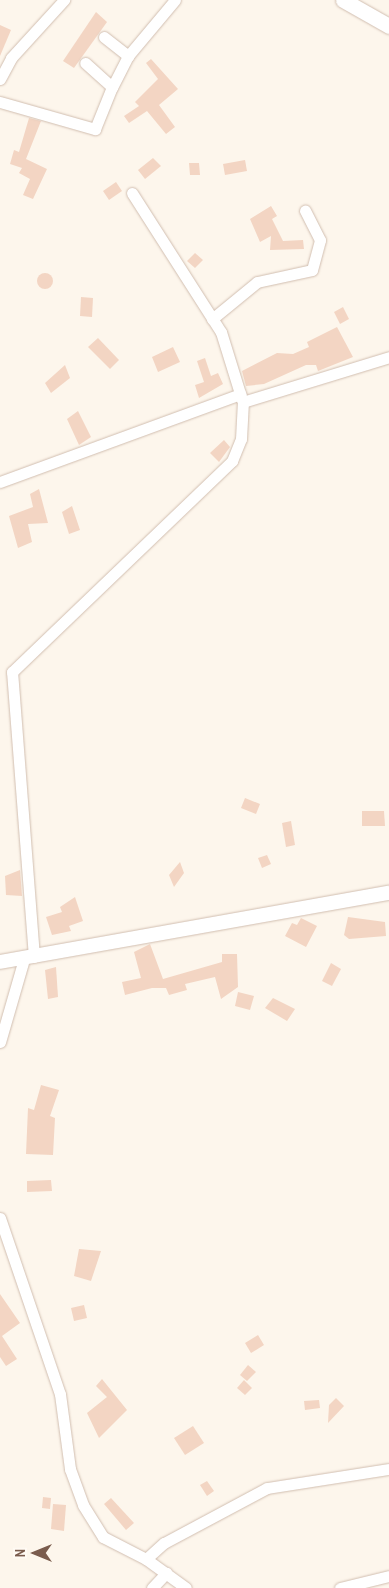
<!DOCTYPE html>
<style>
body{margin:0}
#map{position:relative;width:389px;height:1588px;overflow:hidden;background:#fdf6ec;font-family:"Archivo Narrow",sans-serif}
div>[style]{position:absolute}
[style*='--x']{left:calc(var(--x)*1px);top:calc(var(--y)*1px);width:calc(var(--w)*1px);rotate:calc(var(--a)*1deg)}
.building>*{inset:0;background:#f3d5c3}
.round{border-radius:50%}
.roads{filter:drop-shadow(0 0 1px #d1beb0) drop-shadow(0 0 1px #d1beb0)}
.minor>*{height:11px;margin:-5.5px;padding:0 5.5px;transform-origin:5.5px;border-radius:5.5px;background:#fff}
.tertiary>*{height:14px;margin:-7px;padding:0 7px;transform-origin:7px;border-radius:7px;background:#fff}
.secondary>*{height:15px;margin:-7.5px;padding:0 7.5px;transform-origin:7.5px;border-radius:7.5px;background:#fff}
span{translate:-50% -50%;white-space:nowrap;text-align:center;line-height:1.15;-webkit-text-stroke:4px #fffaf3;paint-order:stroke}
.north{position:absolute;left:10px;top:1528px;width:50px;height:50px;-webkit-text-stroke:4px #fffaf3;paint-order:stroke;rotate:270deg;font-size:14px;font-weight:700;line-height:20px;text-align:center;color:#7a5c4d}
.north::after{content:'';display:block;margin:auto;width:18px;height:22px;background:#7a5c4d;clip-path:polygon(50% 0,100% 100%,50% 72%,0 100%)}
</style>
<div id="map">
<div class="building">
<div style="clip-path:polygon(96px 12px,107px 22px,74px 68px,63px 61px)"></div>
<div style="clip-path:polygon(0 25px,11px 30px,0 56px)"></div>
<div style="clip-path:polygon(151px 59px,178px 89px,159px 105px,175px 127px,166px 134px,147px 111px,129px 123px,124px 116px,139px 106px,135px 102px,158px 79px,146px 63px)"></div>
<div style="clip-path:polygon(29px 118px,41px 121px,26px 159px,47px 169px,33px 199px,23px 195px,30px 179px,19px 173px,22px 168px,10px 164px,14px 150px,19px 152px)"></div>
<div style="clip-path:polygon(153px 158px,161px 166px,145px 179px,138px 170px)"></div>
<div style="clip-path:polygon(245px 160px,247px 171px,225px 175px,223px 164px)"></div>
<div style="clip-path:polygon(189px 163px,199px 163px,200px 175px,190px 175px)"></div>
<div style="clip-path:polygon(116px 182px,122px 191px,109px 200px,103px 191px)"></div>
<div style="clip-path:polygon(271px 206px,277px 216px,272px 219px,283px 241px,303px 240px,304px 249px,270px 250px,271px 236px,260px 242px,250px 219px)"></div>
<div style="clip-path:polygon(195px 253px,203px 260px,195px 268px,187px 261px)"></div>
<div class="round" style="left:37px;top:273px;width:16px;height:16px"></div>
<div style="clip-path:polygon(81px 297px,93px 298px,92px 317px,80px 316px)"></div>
<div style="clip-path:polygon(343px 307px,349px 319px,340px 324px,334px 312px)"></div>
<div style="clip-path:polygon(337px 327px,353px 357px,318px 371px,316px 365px,306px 365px,264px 384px,246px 386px,242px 371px,277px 353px,293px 354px,309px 347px,307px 342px)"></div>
<div style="clip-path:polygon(98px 338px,119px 360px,110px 369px,88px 347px)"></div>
<div style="clip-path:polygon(173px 347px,180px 362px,158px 372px,152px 357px)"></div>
<div style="clip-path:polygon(205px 358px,211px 376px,218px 373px,223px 384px,199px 398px,195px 385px,204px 382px,197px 361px)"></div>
<div style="clip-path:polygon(65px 365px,70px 378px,51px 393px,45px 383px)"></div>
<div style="clip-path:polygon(78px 411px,91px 437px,79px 445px,67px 419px)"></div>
<div style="clip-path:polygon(224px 440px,230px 447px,219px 462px,210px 453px)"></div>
<div style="clip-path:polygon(39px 489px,48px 523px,28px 524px,32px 542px,18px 548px,9px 516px,33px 507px,30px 494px)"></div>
<div style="clip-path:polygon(72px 506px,80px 530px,69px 534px,62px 512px)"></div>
<div style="clip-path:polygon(245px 798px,260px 804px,256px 814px,241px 808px)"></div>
<div style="clip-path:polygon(362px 811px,384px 811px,385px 826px,362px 826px)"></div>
<div style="clip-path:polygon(291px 821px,295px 845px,286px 847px,282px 823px)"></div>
<div style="clip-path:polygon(267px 855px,271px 864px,262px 868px,258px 858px)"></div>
<div style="clip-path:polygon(180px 862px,184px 873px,174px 887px,169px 875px)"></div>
<div style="clip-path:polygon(20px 870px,22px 896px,6px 895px,5px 876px)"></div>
<div style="clip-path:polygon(75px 897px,83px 921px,69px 926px,71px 931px,52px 935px,46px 917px,62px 912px,60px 907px)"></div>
<div style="clip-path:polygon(348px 917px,385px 922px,386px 936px,349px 939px,344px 935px)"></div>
<div style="clip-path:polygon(301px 918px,317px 926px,306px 947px,285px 936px,292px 923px,297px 925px)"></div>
<div style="clip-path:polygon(150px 944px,163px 979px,222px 962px,222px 954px,237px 954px,238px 987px,221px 999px,215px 977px,185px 984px,187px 990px,169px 995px,166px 988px,152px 988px,125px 995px,122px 982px,141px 978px,134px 952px)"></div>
<div style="clip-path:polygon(331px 963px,341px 969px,332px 986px,322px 981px)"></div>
<div style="clip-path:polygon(56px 967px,58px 997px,48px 999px,45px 970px)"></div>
<div style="clip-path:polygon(238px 992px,254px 996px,250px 1010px,235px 1006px)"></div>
<div style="clip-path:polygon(273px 998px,295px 1009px,287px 1021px,265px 1008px)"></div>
<div style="clip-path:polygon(41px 1085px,59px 1090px,50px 1116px,55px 1118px,53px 1155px,26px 1154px,28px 1108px,34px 1110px)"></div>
<div style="clip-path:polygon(51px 1180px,52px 1191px,27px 1192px,27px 1181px)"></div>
<div style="clip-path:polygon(79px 1249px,101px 1251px,91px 1281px,74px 1276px)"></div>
<div style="clip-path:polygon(0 1294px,20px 1323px,2px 1336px,17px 1359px,6px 1366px,0 1357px)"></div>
<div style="clip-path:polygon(84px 1305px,87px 1318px,74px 1321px,71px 1308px)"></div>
<div style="clip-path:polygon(258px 1335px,264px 1345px,251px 1353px,245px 1343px)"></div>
<div style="clip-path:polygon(248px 1365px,256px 1372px,247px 1381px,240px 1375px)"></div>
<div style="clip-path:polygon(102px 1379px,127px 1410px,99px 1438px,87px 1413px,107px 1397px,96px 1386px)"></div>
<div style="clip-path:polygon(244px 1380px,252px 1388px,245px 1395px,237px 1388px)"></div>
<div style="clip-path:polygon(336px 1398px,344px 1406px,328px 1423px,329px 1405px)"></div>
<div style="clip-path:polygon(319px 1400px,320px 1408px,305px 1410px,304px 1401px)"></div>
<div style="clip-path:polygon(193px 1426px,204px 1443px,185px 1455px,174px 1438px)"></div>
<div style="clip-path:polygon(207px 1481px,214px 1491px,207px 1496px,200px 1485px)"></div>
<div style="clip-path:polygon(43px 1497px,51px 1498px,50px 1509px,42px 1508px)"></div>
<div style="clip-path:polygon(111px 1498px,134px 1523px,126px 1530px,104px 1504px)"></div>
<div style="clip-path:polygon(53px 1504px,66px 1505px,64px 1531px,51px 1529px)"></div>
</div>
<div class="roads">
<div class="minor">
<div style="--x:104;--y:37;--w:31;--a:38"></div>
<div style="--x:128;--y:56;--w:35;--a:117"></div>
<div style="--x:128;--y:56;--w:73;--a:-50"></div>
<div style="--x:0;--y:79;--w:24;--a:-62"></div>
<div style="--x:11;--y:58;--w:79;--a:-47.6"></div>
<div style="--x:0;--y:102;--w:99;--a:15.9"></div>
<div style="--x:95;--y:129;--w:45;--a:-68"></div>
<div style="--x:112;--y:87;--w:36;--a:-138"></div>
<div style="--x:132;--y:193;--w:165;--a:57.4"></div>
<div style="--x:221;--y:332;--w:71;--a:72.8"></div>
<div style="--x:212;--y:319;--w:58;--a:-39.4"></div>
<div style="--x:257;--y:282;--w:56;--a:-12.3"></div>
<div style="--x:312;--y:270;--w:31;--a:-75"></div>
<div style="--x:320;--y:240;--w:33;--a:-117"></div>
<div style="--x:0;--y:482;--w:256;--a:-20.1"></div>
<div style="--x:34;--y:957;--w:286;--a:-94.4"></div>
<div style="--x:12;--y:672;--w:305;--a:-43.8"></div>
<div style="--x:232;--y:461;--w:24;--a:-68"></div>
<div style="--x:241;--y:439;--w:37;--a:-87"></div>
<div style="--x:243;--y:402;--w:153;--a:-17.1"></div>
<div style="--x:0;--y:1042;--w:86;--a:-73.9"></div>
<div style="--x:0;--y:1218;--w:186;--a:71.2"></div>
<div style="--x:60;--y:1394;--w:76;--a:82.4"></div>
<div style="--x:70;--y:1469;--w:38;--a:70"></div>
<div style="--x:83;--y:1505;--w:38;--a:58"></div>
<div style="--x:103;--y:1537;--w:48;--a:27.1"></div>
<div style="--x:146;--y:1559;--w:49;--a:35.9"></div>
<div style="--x:146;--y:1559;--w:24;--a:-42"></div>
<div style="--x:164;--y:1543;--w:117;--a:-28.1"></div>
<div style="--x:267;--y:1488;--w:123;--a:-8.9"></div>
<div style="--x:152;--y:1588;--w:21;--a:-47"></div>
<div style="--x:340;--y:1588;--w:50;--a:-13.8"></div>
</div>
<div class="tertiary">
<div style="--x:0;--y:962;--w:395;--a:-10.1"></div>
</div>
<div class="secondary">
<div style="--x:343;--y:0;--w:53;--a:29.5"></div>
</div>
</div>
<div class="north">N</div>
</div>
